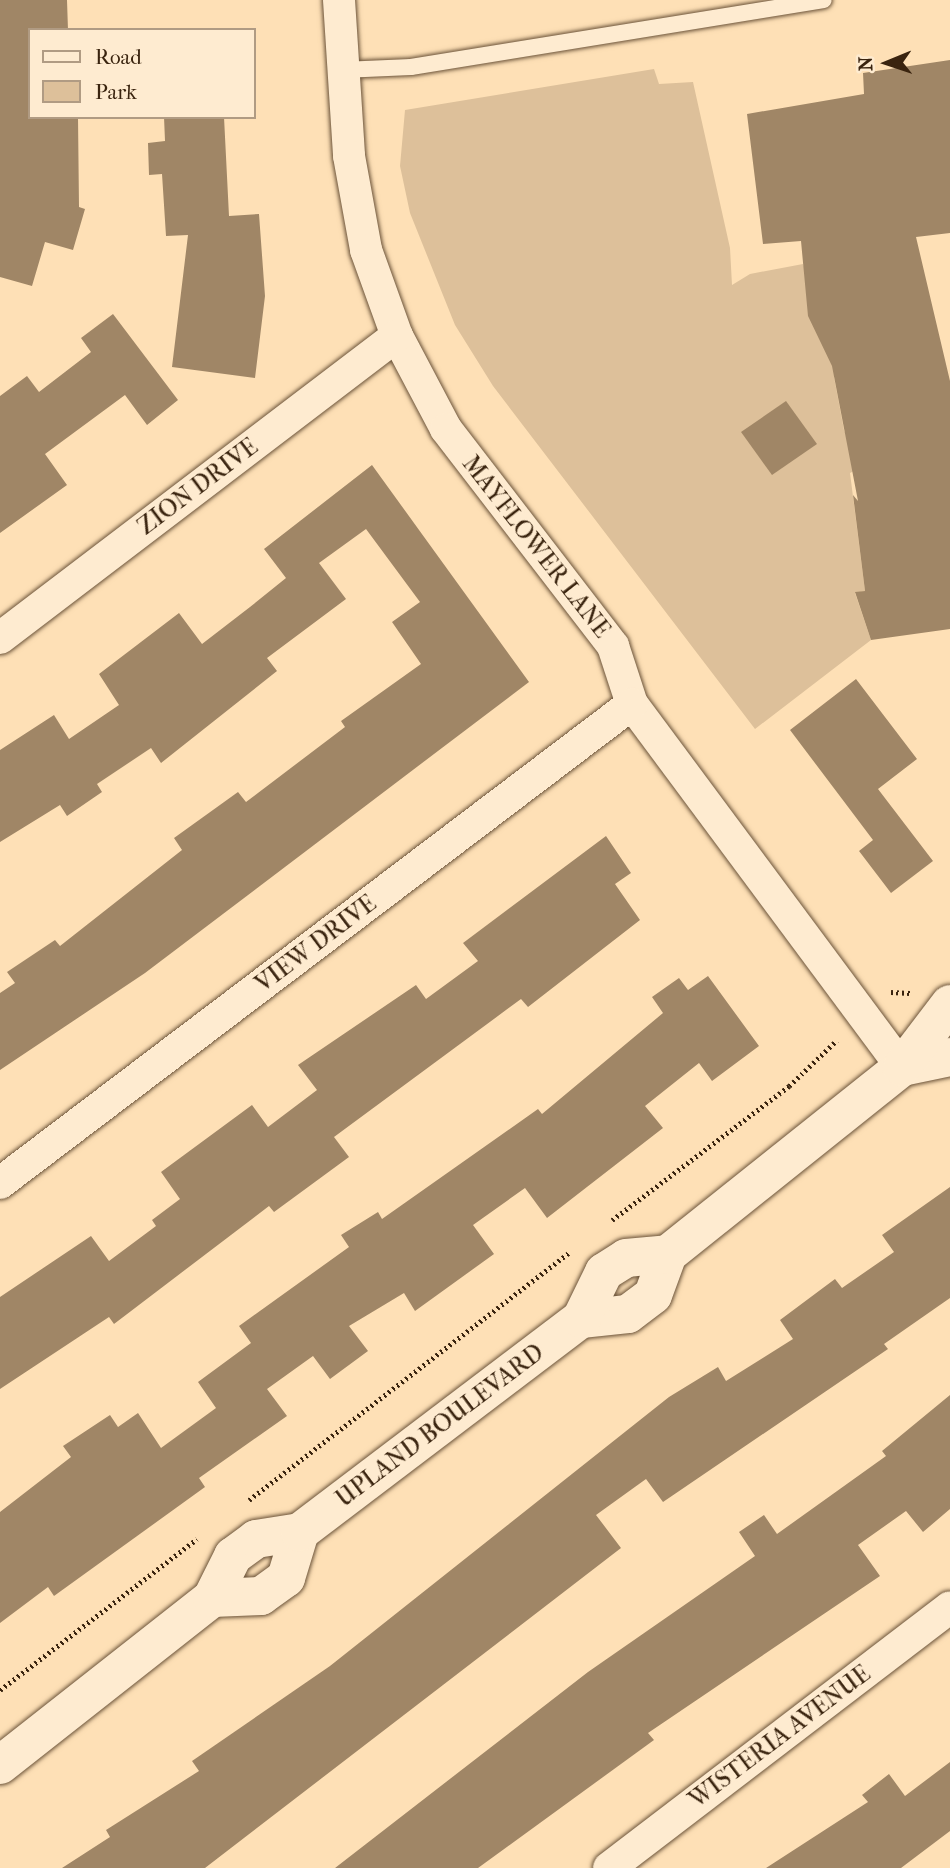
<!DOCTYPE html>
<style>
body{margin:0}
#map{position:relative;width:950px;height:1868px;overflow:hidden;background:#fee0b6;font-family:"IM FELL French Canon",serif}
div>[style]{position:absolute}
[style*='--x']{left:calc(var(--x)*1px);top:calc(var(--y)*1px);width:calc(var(--w)*1px);rotate:calc(var(--a)*1deg)}
.green>*{inset:0;background:#ddc09a}
.building>*{inset:0;background:#a08666}
.path>*{height:4.5px;margin-top:-2.25px;transform-origin:0;background:repeating-linear-gradient(90deg,#3a240f 0 2px,transparent 0 5.5px)}
.roads{filter:drop-shadow(0 0 2px #6b5339) drop-shadow(0 0 2px #6b5339)}
.lane>*{height:16px;margin:-8px;padding:0 8px;transform-origin:8px;border-radius:8px;background:#feebd0}
.street>*{height:32px;margin:-16px;padding:0 16px;transform-origin:16px;border-radius:16px;background:#feebd0}
.secondary>*{height:38px;margin:-19px;padding:0 19px;transform-origin:19px;border-radius:19px;background:#feebd0}
span{translate:-50% -50%;white-space:nowrap;text-align:center;line-height:1.15;-webkit-text-stroke:5px #feebd0;paint-order:stroke}
.street-label{font-size:24px;color:#3a240f}
.legend{position:absolute;left:28px;top:28px;width:228px;height:91px;box-sizing:border-box;background:#feebd0;border:2px solid #b09b83;margin:0;padding:9px 12px;list-style:none;font-size:21px;color:#3a240f}
.legend li{display:flex;align-items:center;gap:14px;height:35px}
.legend b{width:35px;border:2px solid #b09b83}
.north{position:absolute;left:852px;top:28px;width:70px;height:70px;-webkit-text-stroke:5px #feebd0;paint-order:stroke;rotate:268deg;font-size:19px;font-weight:700;line-height:28px;text-align:center;color:#3a240f}
.north::after{content:'';display:block;margin:auto;width:24px;height:32px;background:#3a240f;clip-path:polygon(50% 0,100% 100%,50% 72%,0 100%)}
</style>
<div id="map">
<div class="green">
<div style="clip-path:polygon(654px 69px,659px 84px,693px 82px,730px 248px,732px 285px,750px 274px,803px 264px,838px 358px,834px 377px,844px 430px,860px 468px,850px 473px,865px 591px,855px 593px,871px 640px,755px 729px,493px 386px,455px 325px,410px 213px,400px 166px,405px 110px)"></div>
</div>
<div class="building">
<div style="clip-path:polygon(0 0,67px 0,68px 30px,30px 30px,30px 117px,78px 117px,79px 207px,85px 209px,73px 250px,45px 242px,32px 286px,0 277px)"></div>
<div style="clip-path:polygon(950px 60px,950px 233px,916px 237px,950px 381px,950px 629px,871px 640px,855px 592px,865px 591px,853px 495px,858px 501px,832px 366px,808px 316px,801px 241px,763px 244px,747px 114px,864px 94px,863px 73px)"></div>
<div style="clip-path:polygon(164px 117px,224px 117px,229px 216px,259px 214px,265px 296px,255px 378px,172px 367px,188px 235px,166px 236px,162px 174px,149px 175px,148px 143px,165px 141px)"></div>
<div style="clip-path:polygon(113px 314px,178px 400px,147px 425px,125px 395px,45px 454px,67px 485px,0 533px,0 396px,27px 376px,39px 392px,91px 352px,81px 338px)"></div>
<div style="clip-path:polygon(786px 401px,817px 444px,772px 475px,741px 432px)"></div>
<div style="clip-path:polygon(372px 465px,529px 682px,145px 973px,0 1070px,0 993px,15px 983px,7px 972px,55px 940px,60px 946px,182px 850px,174px 838px,238px 792px,246px 802px,345px 727px,341px 721px,421px 664px,392px 622px,420px 602px,366px 529px,319px 563px,346px 599px,267px 658px,277px 671px,161px 763px,151px 748px,97px 784px,102px 792px,67px 816px,60px 805px,0 842px,0 750px,54px 715px,69px 739px,119px 705px,99px 674px,179px 613px,202px 644px,250px 607px,286px 578px,264px 549px)"></div>
<div style="clip-path:polygon(856px 679px,917px 759px,878px 789px,933px 861px,891px 893px,859px 851px,873px 840px,790px 730px)"></div>
<div style="clip-path:polygon(606px 836px,631px 873px,615px 884px,640px 920px,528px 1007px,521px 999px,334px 1137px,349px 1157px,274px 1212px,269px 1206px,114px 1324px,109px 1317px,0 1389px,0 1297px,91px 1236px,109px 1261px,156px 1226px,152px 1220px,180px 1199px,161px 1172px,252px 1105px,268px 1127px,317px 1090px,298px 1065px,416px 985px,426px 999px,478px 961px,463px 943px)"></div>
<div style="clip-path:polygon(708px 976px,759px 1046px,712px 1081px,699px 1063px,645px 1106px,663px 1128px,547px 1218px,525px 1188px,473px 1225px,494px 1254px,415px 1311px,404px 1293px,349px 1326px,368px 1351px,330px 1379px,313px 1356px,267px 1389px,287px 1416px,199px 1478px,205px 1487px,54px 1596px,48px 1587px,0 1623px,0 1512px,71px 1457px,63px 1446px,110px 1415px,118px 1427px,138px 1413px,161px 1448px,216px 1408px,198px 1382px,251px 1343px,239px 1326px,349px 1247px,341px 1235px,378px 1212px,382px 1219px,538px 1109px,542px 1114px,663px 1013px,652px 997px,679px 978px,688px 990px)"></div>
<div style="clip-path:polygon(950px 1187px,950px 1298px,884px 1344px,888px 1349px,663px 1502px,646px 1479px,596px 1515px,621px 1548px,205px 1868px,62px 1868px,110px 1837px,106px 1830px,199px 1771px,192px 1761px,330px 1666px,669px 1397px,718px 1367px,726px 1381px,793px 1339px,780px 1320px,835px 1279px,842px 1288px,894px 1252px,882px 1235px)"></div>
<div style="clip-path:polygon(950px 1395px,950px 1509px,923px 1532px,906px 1511px,858px 1545px,880px 1576px,648px 1733px,654px 1740px,478px 1868px,335px 1868px,588px 1672px,755px 1556px,739px 1532px,764px 1515px,777px 1534px,886px 1456px,882px 1451px)"></div>
<div style="clip-path:polygon(950px 1762px,950px 1831px,901px 1868px,766px 1868px,868px 1802px,862px 1795px,889px 1774px,905px 1796px)"></div>
</div>
<div class="path">
<div style="--x:891;--y:992;--w:19;--a:3"></div>
<div style="--x:612;--y:1220;--w:222;--a:-37.1"></div>
<div style="--x:789;--y:1086;--w:66;--a:-43.8"></div>
<div style="--x:249;--y:1500;--w:404;--a:-37.7"></div>
<div style="--x:0;--y:1690;--w:248;--a:-37.5"></div>
</div>
<div class="roads">
<div class="lane">
<div style="--x:342;--y:70;--w:69;--a:-2.5"></div>
<div style="--x:411;--y:67;--w:418;--a:-9.2"></div>
</div>
<div class="street">
<div style="--x:339;--y:0;--w:156;--a:86.3"></div>
<div style="--x:349;--y:156;--w:96;--a:79.7"></div>
<div style="--x:366;--y:250;--w:91;--a:70.2"></div>
<div style="--x:397;--y:336;--w:105;--a:62.2"></div>
<div style="--x:446;--y:429;--w:274;--a:52.4"></div>
<div style="--x:613;--y:646;--w:61;--a:71.9"></div>
<div style="--x:632;--y:704;--w:452;--a:53.4"></div>
<div style="--x:0;--y:638;--w:499;--a:-37.3"></div>
<div style="--x:0;--y:1183;--w:793;--a:-37.16"></div>
<div style="--x:609;--y:1868;--w:429;--a:-37.4"></div>
</div>
<div class="secondary">
<div style="--x:902;--y:1067;--w:49;--a:-11.8"></div>
<div style="--x:581;--y:1319;--w:47;--a:-6.1"></div>
<div style="--x:628;--y:1314;--w:31;--a:-37"></div>
<div style="--x:653;--y:1295;--w:44;--a:-69.9"></div>
<div style="--x:668;--y:1254;--w:300;--a:-38.6"></div>
<div style="--x:902;--y:1067;--w:79;--a:-52.7"></div>
<div style="--x:212;--y:1598;--w:49;--a:-2.3"></div>
<div style="--x:261;--y:1596;--w:31;--a:-36"></div>
<div style="--x:286;--y:1578;--w:48;--a:-73.1"></div>
<div style="--x:0;--y:1765;--w:270;--a:-38.2"></div>
<div style="--x:212;--y:1598;--w:47;--a:-63.4"></div>
<div style="--x:233;--y:1556;--w:29;--a:-36"></div>
<div style="--x:256;--y:1539;--w:45;--a:-9"></div>
<div style="--x:300;--y:1532;--w:353;--a:-37.2"></div>
<div style="--x:581;--y:1319;--w:52;--a:-63.9"></div>
<div style="--x:604;--y:1272;--w:26;--a:-32"></div>
<div style="--x:626;--y:1258;--w:42;--a:-5.4"></div>
</div>
</div>
<div class="street-label">
<span style="left:198px;top:487px;rotate:-37deg">ZION DRIVE</span>
<span style="left:536px;top:547px;rotate:52deg">MAYFLOWER LANE</span>
<span style="left:316px;top:944px;rotate:-37deg">VIEW DRIVE</span>
<span style="left:440px;top:1426px;rotate:-37deg">UPLAND BOULEVARD</span>
<span style="left:780px;top:1737px;rotate:-37deg">WISTERIA AVENUE</span>
</div>
<ul class="legend">
<li><b style="height:9px;background:#feebd0"></b>Road</li>
<li><b style="height:19px;background:#ddc09a"></b>Park</li>
</ul>
<div class="north">N</div>
</div>
